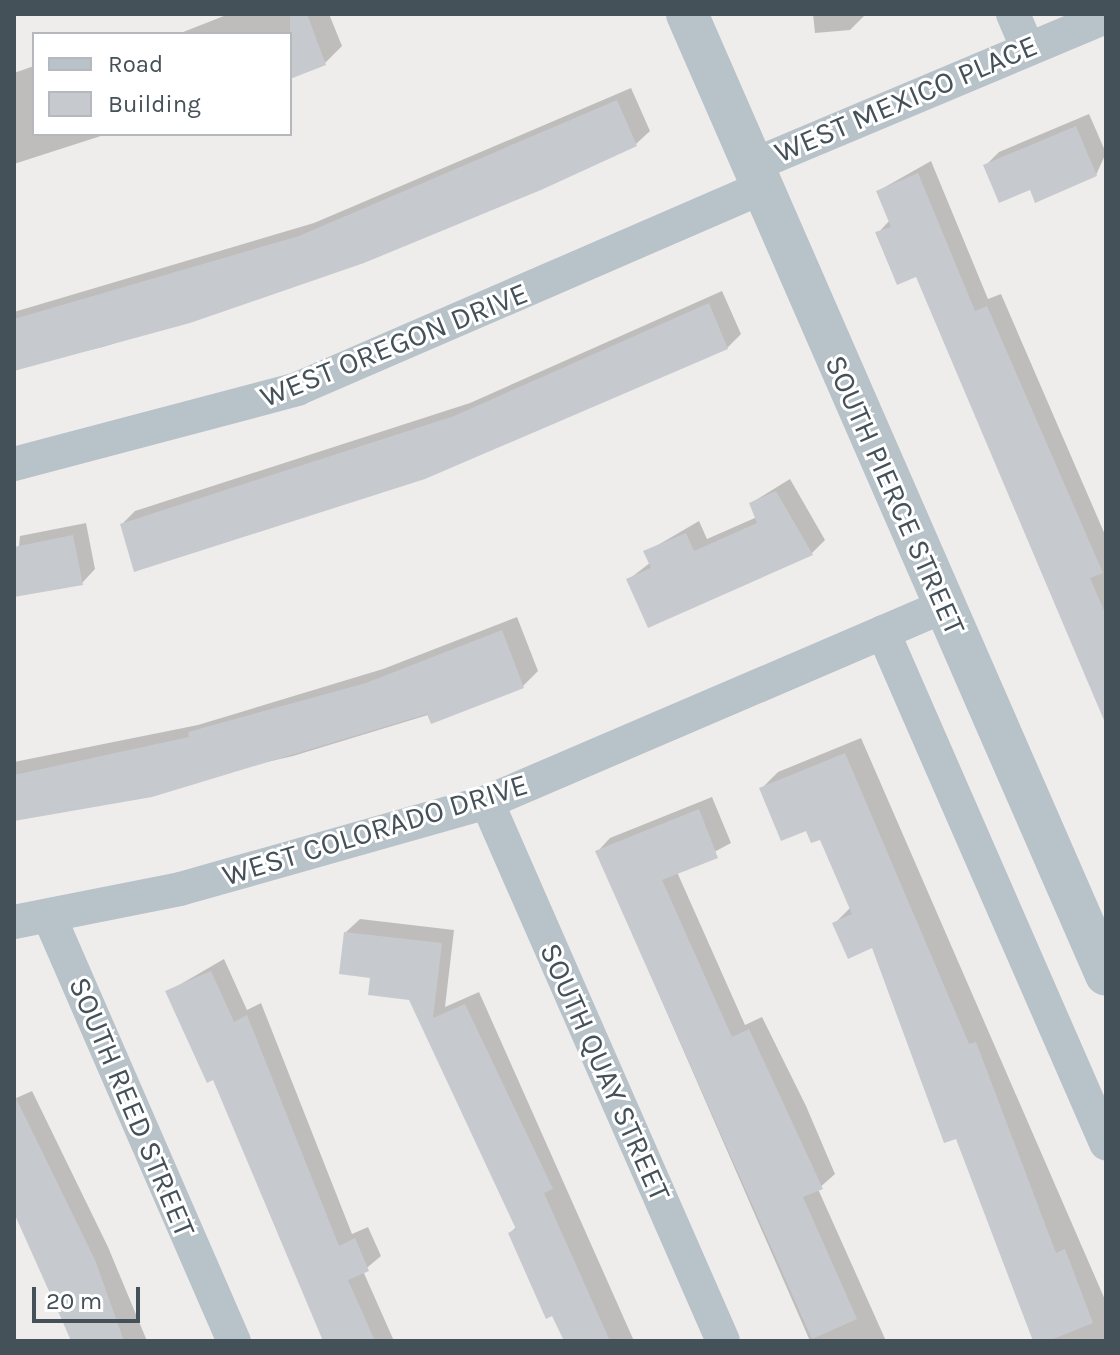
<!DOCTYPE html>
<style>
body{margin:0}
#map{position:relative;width:1120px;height:1355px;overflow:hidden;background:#efecec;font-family:Karla,sans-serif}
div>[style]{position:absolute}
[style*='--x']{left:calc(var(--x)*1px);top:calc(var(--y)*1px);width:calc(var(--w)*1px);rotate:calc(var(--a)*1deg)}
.shadow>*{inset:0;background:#0003}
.building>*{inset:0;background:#c6cacf}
.minor>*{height:34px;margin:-17px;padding:0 17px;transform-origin:17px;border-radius:17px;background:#b8c2c9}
.tertiary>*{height:42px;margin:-21px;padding:0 21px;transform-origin:21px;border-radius:21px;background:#b8c2c9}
span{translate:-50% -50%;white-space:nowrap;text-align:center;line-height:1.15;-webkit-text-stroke:6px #fff;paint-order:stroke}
.street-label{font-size:30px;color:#455159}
.frame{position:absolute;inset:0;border:16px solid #455159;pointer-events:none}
.legend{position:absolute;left:32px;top:32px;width:260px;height:104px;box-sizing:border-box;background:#fff;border:2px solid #b5b9bd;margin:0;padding:10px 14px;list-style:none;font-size:24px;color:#455159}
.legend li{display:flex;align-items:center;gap:16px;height:40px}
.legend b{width:40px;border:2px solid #b5b9bd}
.scale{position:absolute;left:32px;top:1287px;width:108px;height:36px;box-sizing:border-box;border:4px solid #455159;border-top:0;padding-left:10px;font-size:24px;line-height:28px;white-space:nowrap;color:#455159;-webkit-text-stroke:6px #fff;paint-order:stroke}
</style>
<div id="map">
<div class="shadow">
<div style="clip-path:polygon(229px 14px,329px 14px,342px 46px,325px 63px,290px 77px,290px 34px,178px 34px)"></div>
<div style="clip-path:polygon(813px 14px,863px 14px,864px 16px,850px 30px,815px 33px)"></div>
<div style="clip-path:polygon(34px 66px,34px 134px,107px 134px,14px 164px,14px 73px)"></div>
<div style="clip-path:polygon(631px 88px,650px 131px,636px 144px,364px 261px,103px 347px,14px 367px,14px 312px,314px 223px)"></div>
<div style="clip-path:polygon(1089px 114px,1106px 153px,1096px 175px,1031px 187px,985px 166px,999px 152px)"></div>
<div style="clip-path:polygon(931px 161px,988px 299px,1001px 294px,1106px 537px,1106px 716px,917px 274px,878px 233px,890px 220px,878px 191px)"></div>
<div style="clip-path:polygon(722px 291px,741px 334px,727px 348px,122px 524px,135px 511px,470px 403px)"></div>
<div style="clip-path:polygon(790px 479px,825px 540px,812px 553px,649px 625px,628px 580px,651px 562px,646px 552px,699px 521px,707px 539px,757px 517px,751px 503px)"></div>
<div style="clip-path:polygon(86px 523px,95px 569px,82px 583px,14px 595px,20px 536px)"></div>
<div style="clip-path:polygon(517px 617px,538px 671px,523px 686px,293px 756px,14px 820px,14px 762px,198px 725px,383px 669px)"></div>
<div style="clip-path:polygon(861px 738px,1106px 1302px,1106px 1341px,1035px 1341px,957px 1136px,873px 945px,834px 924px,851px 907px,821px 837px,761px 789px,778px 772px)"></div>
<div style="clip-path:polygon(712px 797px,731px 843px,677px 872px,745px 1025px,762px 1017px,806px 1106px,835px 1174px,818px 1189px,886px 1341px,810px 1341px,597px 852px,610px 838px)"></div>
<div style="clip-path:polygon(360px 919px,454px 930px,445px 1007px,479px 992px,634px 1341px,566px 1341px,510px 1233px,517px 1226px,411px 998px,372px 976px,346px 932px)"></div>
<div style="clip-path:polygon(224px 959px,247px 1010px,261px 1003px,352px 1234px,368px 1227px,381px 1256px,363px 1271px,394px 1341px,324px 1341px,214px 1077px,167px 992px)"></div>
<div style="clip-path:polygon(32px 1091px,108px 1247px,147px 1341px,73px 1341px,14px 1208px,14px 1099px)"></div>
</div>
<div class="building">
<div style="clip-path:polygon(290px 14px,307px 14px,326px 65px,290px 79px)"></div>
<div style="clip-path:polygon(617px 100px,637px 146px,541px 190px,364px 263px,190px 323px,14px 371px,14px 319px,299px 236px)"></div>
<div style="clip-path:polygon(1076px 126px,1097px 176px,1035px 203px,1030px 190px,999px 203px,983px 165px)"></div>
<div style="clip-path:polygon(918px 173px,975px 311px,987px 306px,1103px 573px,1090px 578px,1106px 615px,1106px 725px,916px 277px,897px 285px,875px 232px,891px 227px,876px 191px)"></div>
<div style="clip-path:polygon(709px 303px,728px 349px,425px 479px,134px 572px,120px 524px,454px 416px)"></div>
<div style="clip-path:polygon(776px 491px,813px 555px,648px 628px,626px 579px,651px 568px,643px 551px,686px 533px,694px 551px,757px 523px,749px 503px)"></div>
<div style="clip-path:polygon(73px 535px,83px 585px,14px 597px,14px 547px)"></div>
<div style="clip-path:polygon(502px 630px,524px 688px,431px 724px,427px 714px,152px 797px,14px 821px,14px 775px,189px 737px,188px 732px,366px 683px)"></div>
<div style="clip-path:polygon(845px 753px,969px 1044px,976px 1042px,1056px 1253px,1065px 1249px,1093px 1323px,1048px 1341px,1033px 1341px,956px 1139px,944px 1143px,872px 948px,848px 959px,832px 923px,852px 914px,820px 840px,811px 843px,806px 831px,781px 841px,759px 788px)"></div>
<div style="clip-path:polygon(699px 809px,718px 858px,662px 880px,732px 1037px,749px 1029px,823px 1189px,803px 1197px,857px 1319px,812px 1339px,595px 851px)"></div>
<div style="clip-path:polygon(344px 932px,442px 943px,433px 1018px,465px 1004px,553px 1189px,544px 1193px,610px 1341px,564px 1341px,552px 1316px,546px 1319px,508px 1233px,516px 1229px,409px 1000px,368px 995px,370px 978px,339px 974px)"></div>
<div style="clip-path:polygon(211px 971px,234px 1022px,247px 1015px,339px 1246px,355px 1238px,369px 1271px,348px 1280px,375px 1341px,323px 1341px,213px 1080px,207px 1083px,165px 991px)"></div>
<div style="clip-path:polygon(14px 1094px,95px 1260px,124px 1341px,71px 1341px,61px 1318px,14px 1213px)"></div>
</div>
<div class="minor">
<div style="--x:1013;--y:14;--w:36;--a:67"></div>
<div style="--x:751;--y:166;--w:385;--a:-22.8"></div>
<div style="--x:14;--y:464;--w:293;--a:-14.8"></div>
<div style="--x:297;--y:389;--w:506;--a:-23.42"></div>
<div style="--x:883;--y:632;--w:558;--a:66.42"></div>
<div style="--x:487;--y:802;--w:588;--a:66.35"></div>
<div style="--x:49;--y:916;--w:464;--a:66.5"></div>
<div style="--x:14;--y:922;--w:169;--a:-11.2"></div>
<div style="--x:180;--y:889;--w:319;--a:-15.8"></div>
<div style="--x:487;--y:802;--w:497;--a:-23.2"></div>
</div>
<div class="tertiary">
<div style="--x:687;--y:14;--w:1048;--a:66.44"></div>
</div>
<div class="street-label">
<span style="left:906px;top:99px;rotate:-23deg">WEST MEXICO PLACE</span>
<span style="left:394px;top:345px;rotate:-22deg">WEST OREGON DRIVE</span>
<span style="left:895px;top:495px;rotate:66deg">SOUTH PIERCE STREET</span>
<span style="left:375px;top:830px;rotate:-17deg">WEST COLORADO DRIVE</span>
<span style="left:605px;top:1072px;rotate:66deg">SOUTH QUAY STREET</span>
<span style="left:132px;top:1107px;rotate:67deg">SOUTH REED STREET</span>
</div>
<div class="frame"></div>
<ul class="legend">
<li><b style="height:10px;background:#b8c2c9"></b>Road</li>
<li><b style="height:22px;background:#c6cacf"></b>Building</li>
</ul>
<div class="scale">20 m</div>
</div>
